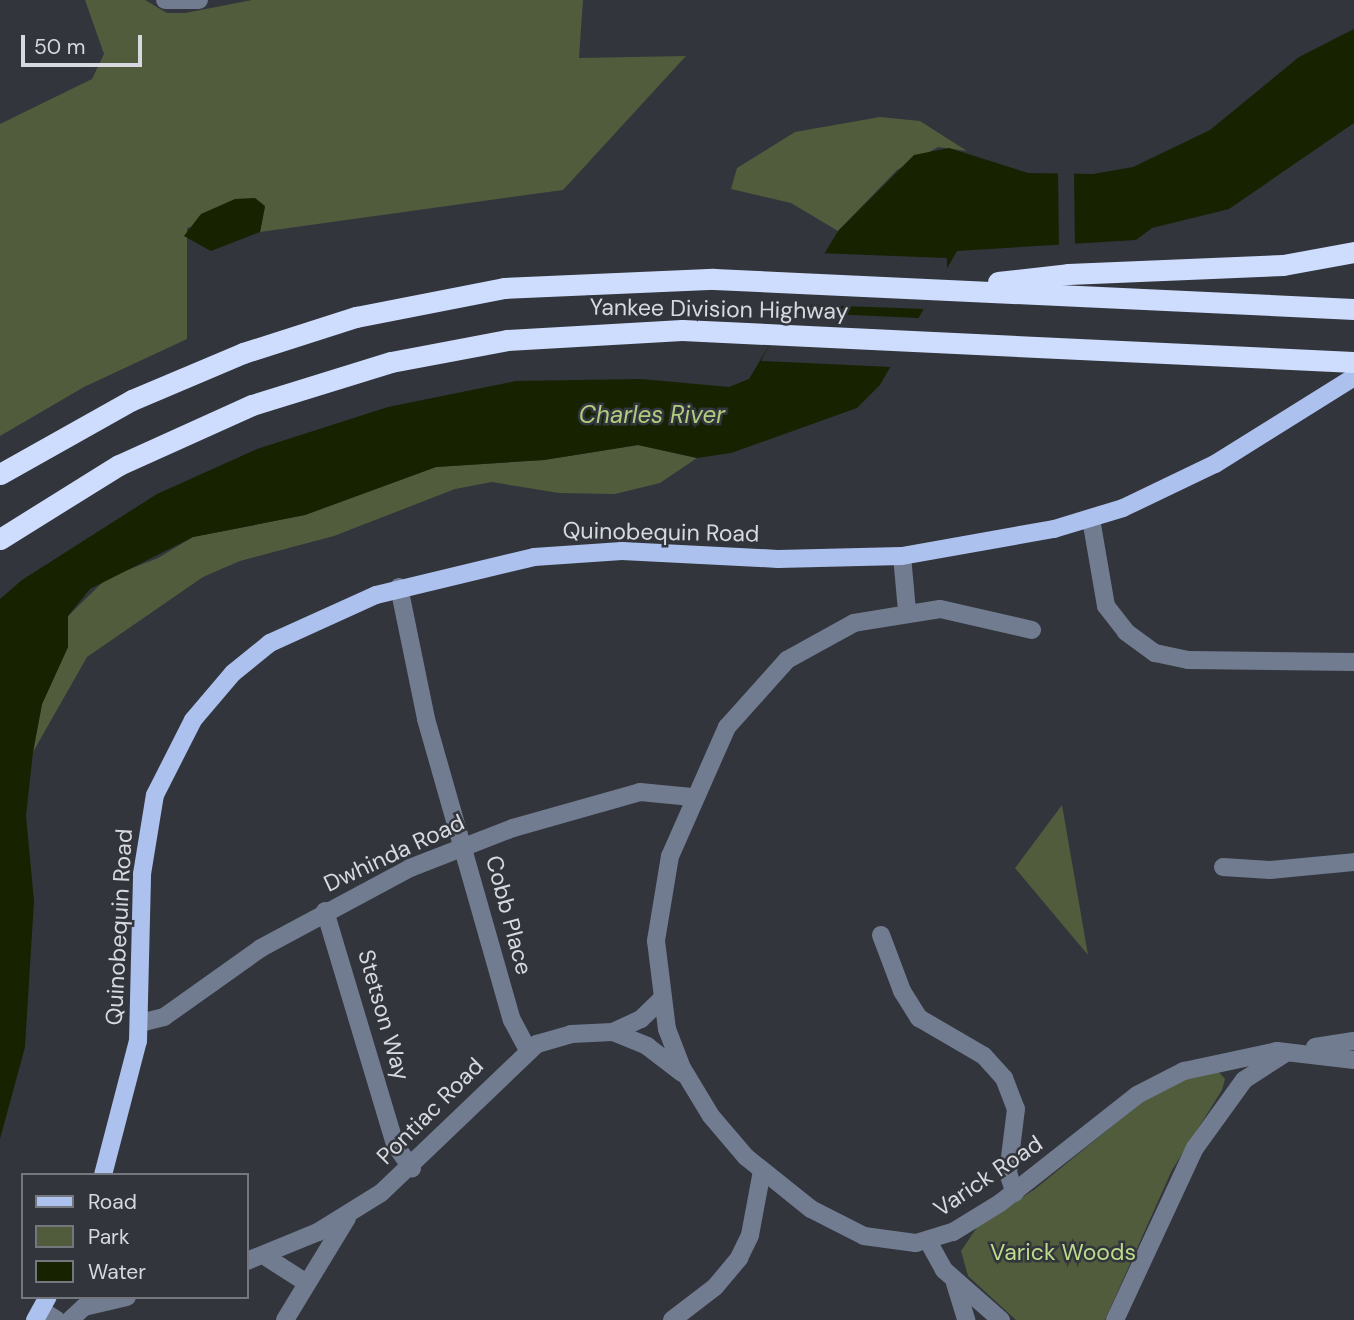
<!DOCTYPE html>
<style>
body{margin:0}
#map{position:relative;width:1354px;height:1320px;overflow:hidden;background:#32353c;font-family:"DM Sans",sans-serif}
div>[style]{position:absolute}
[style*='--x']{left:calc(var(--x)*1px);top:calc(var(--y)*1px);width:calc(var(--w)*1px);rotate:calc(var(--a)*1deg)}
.green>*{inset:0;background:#505c3c}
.water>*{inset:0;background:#162200}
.pier>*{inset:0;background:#32353c}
.minor>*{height:18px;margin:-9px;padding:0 9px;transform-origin:9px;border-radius:9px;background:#727c91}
.major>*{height:18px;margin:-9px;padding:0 9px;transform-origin:9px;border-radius:9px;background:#adc1ee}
.highway>*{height:21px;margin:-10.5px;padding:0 10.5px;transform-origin:10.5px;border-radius:10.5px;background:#ceddfd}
span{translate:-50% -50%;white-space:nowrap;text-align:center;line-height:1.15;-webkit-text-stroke:5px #32353c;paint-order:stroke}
.street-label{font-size:23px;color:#d7d9de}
.park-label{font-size:23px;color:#bcdb8b}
.water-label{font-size:24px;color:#b0cd7f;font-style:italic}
.legend{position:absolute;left:21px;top:1173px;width:228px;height:126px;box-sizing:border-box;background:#32353c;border:2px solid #74777d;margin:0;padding:9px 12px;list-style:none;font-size:21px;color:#d7d9de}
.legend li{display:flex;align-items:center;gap:14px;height:35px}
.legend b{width:35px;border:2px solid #74777d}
.scale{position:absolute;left:21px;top:35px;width:121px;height:32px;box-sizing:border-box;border:4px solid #d7d9de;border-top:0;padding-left:9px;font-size:21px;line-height:24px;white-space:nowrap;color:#d7d9de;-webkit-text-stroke:5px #32353c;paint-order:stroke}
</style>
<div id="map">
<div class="green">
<div style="clip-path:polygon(85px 0,145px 0,167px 13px,185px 13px,252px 0,583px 0,579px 58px,686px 56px,563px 190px,260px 232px,265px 207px,187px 228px,187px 339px,84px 387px,0 436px,0 124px,92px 79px,104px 54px)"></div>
<div style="clip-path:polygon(880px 117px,920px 121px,967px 151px,938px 147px,897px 170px,838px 231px,791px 203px,731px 189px,737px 168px,795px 132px)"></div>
<div style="clip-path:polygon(638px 445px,697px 458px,660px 483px,615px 494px,559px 493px,492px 482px,455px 489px,334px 536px,240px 561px,203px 577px,87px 657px,33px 752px,42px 704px,68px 647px,68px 616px,107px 578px,158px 558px,193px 537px,305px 515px,436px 467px,544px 460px)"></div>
<div style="clip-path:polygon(1062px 805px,1088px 955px,1015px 868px)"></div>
<div style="clip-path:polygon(1218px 1071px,1225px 1079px,1222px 1090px,1172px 1170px,1105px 1320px,1016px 1320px,968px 1276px,961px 1251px,978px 1226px,1035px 1189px,1142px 1102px,1187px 1078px)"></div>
</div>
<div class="water">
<div style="clip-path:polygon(1354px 29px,1354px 123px,1229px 209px,1152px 228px,1136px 240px,957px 251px,880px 385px,857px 408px,731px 453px,697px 458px,638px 445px,544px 460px,436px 467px,305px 515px,193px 537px,90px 589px,68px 616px,68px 647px,42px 704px,33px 752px,26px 816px,34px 901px,25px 1047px,0 1139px,0 599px,22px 580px,157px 494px,257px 449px,388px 407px,516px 381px,641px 379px,729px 387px,749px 379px,838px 231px,914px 155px,949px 148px,1028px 173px,1093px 174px,1133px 167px,1210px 130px,1299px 57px)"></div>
<div style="clip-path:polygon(255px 198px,265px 206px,260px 232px,211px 251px,184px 236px,201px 214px,235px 199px)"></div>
</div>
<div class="pier">
<div style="clip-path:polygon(1058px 170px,1074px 171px,1075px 248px,1059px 250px)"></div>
<div style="clip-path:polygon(818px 253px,947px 258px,947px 269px,924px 309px,791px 304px)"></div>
<div style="clip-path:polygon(787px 312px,918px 318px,918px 320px,892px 367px,761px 361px)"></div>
</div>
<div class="minor">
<div style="--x:165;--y:0;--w:34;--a:0"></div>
<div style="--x:1091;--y:519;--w:88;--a:80.2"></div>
<div style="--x:1106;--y:606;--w:33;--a:52"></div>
<div style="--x:1126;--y:632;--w:36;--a:36"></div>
<div style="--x:1155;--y:653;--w:34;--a:12"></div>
<div style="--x:1188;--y:660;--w:166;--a:0.7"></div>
<div style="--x:902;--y:556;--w:55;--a:84.8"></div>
<div style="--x:399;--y:587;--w:135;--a:78.4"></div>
<div style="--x:426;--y:719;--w:313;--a:74.1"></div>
<div style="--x:512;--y:1020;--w:34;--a:62"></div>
<div style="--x:1032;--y:630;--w:94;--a:-167.1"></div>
<div style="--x:940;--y:609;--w:87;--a:170.8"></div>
<div style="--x:854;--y:623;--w:77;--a:151.1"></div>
<div style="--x:787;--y:660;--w:90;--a:131.8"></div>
<div style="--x:727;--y:727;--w:141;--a:113.8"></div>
<div style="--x:670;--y:856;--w:86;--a:99.4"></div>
<div style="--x:656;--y:941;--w:89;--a:82.9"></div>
<div style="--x:667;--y:1029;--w:42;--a:69"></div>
<div style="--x:682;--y:1068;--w:56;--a:58.9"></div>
<div style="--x:711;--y:1116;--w:54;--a:49.5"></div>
<div style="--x:746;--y:1157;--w:83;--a:38.7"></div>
<div style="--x:811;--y:1209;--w:59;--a:27"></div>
<div style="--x:864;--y:1236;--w:52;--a:7.7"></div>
<div style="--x:916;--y:1243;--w:39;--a:-17"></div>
<div style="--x:953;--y:1232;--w:55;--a:-31.7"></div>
<div style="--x:1000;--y:1203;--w:174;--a:-38.2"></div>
<div style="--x:1137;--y:1095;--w:53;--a:-27.1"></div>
<div style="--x:1184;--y:1071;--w:95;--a:-12.1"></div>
<div style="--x:1277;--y:1051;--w:78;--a:6.7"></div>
<div style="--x:1223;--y:867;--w:47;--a:3.7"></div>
<div style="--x:1270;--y:870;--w:84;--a:-5.4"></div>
<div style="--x:325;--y:911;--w:244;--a:73.3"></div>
<div style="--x:395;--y:1145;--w:29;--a:54"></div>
<div style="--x:881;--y:935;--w:60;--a:69.4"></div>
<div style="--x:902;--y:991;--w:32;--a:58"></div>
<div style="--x:919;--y:1018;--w:75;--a:30.3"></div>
<div style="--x:984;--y:1056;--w:30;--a:48"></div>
<div style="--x:1004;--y:1078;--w:33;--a:69"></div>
<div style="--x:1016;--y:1109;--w:64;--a:97.1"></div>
<div style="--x:1008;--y:1173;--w:21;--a:71"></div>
<div style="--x:140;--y:1023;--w:25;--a:-14"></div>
<div style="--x:164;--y:1017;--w:119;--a:-35.4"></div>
<div style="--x:261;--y:948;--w:169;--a:-28.2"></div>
<div style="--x:410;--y:868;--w:110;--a:-21.2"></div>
<div style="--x:513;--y:828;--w:132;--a:-15.8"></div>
<div style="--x:640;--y:792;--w:52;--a:5.5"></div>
<div style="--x:613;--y:1032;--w:37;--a:22"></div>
<div style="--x:647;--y:1046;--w:44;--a:37.6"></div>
<div style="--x:1315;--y:1047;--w:39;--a:-9"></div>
<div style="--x:928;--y:1241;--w:33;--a:61"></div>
<div style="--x:944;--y:1270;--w:76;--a:41.3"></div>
<div style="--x:263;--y:1255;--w:50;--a:32.7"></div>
<div style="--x:247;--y:1261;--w:77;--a:-22.2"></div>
<div style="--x:318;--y:1232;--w:74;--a:-31.8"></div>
<div style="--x:381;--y:1193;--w:216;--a:-43.7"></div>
<div style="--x:537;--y:1044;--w:35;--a:-16"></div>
<div style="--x:571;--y:1034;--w:42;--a:-2.7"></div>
<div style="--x:613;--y:1032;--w:31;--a:-25"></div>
<div style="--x:641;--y:1019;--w:28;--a:-44"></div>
<div style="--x:955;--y:1283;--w:39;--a:73"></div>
<div style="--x:41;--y:1310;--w:19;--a:32"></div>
<div style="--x:70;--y:1320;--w:19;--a:-43"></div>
<div style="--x:84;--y:1307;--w:44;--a:-13.1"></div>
<div style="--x:285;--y:1320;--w:119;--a:-58.7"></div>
<div style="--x:672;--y:1320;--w:54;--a:-37.5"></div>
<div style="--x:715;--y:1287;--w:38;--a:-50"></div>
<div style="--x:739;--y:1258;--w:25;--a:-64"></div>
<div style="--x:750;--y:1235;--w:65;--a:-79.4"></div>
<div style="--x:1115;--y:1320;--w:190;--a:-65.1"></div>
<div style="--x:1195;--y:1148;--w:84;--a:-54.2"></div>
<div style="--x:1244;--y:1080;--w:48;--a:-33"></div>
</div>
<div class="major">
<div style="--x:103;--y:1175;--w:138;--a:-75.4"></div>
<div style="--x:138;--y:1041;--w:167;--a:-88.6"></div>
<div style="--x:142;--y:874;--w:80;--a:-80.7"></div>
<div style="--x:155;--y:795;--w:84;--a:-63.1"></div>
<div style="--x:193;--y:720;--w:62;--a:-49.6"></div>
<div style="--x:233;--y:673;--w:48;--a:-39"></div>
<div style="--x:270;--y:643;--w:116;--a:-24.4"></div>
<div style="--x:376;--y:595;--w:163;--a:-13.5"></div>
<div style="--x:534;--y:557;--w:88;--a:-3.9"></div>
<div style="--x:622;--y:551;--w:156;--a:2.9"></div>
<div style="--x:778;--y:559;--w:124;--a:-1.4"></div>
<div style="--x:902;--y:556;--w:154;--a:-10.1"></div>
<div style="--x:1054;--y:529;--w:72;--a:-16.9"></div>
<div style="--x:1123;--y:508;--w:102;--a:-25.6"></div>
<div style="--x:1215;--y:464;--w:164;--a:-32"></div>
<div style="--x:35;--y:1320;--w:26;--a:-61"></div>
</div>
<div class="highway">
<div style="--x:998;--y:282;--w:70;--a:-6.5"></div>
<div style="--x:1068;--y:274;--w:215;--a:-2.4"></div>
<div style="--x:1283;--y:265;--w:72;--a:-10.4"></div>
<div style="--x:0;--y:474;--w:151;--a:-29.3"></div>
<div style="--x:132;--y:400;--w:121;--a:-22.9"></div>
<div style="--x:243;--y:353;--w:119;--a:-17.7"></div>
<div style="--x:356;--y:317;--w:151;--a:-11.1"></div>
<div style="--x:504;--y:288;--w:210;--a:-2.5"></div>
<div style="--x:714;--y:279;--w:641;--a:2.68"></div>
<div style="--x:0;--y:539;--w:140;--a:-31.9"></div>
<div style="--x:119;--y:465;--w:146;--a:-24.3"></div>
<div style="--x:252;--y:405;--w:145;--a:-17.2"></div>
<div style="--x:391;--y:362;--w:118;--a:-10.7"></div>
<div style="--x:507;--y:340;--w:175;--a:-3.3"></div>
<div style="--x:682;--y:330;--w:673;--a:2.73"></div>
</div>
<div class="street-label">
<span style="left:719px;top:309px;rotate:1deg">Yankee Division Highway</span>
<span style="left:661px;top:532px;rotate:1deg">Quinobequin Road</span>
<span style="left:394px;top:853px;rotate:-25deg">Dwhinda Road</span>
<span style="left:509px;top:915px;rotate:75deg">Cobb Place</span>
<span style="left:119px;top:927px;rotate:-87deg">Quinobequin Road</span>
<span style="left:384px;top:1015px;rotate:74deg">Stetson Way</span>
<span style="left:430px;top:1111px;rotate:-45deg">Pontiac Road</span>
<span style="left:988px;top:1176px;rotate:-34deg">Varick Road</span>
</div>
<div class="park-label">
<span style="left:1063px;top:1252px">Varick Woods</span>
</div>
<div class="water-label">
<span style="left:652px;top:415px">Charles River</span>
</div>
<ul class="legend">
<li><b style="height:9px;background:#adc1ee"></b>Road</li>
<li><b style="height:19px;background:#505c3c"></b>Park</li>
<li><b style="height:19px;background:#162200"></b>Water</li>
</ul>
<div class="scale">50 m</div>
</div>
